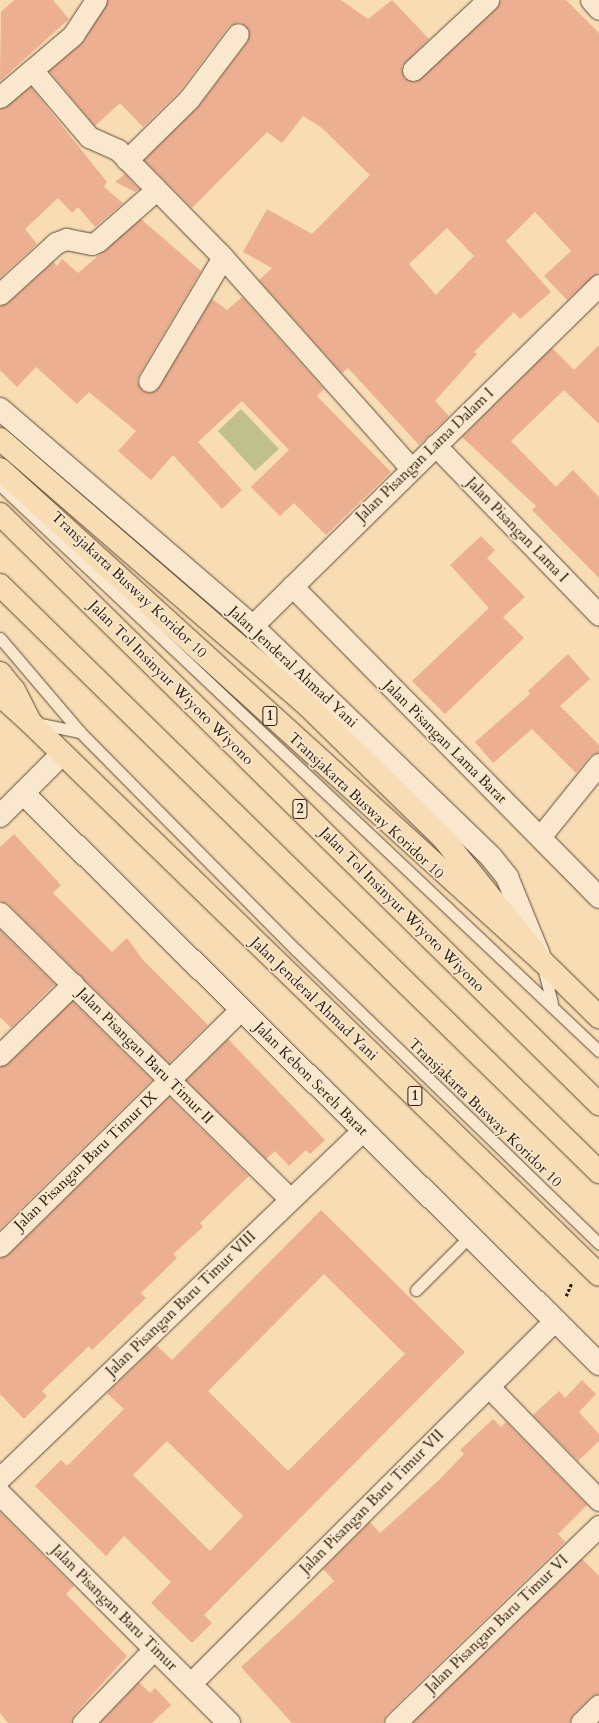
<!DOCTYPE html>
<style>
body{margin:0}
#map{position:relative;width:599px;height:1723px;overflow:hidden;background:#f8dcb4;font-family:Cardo,serif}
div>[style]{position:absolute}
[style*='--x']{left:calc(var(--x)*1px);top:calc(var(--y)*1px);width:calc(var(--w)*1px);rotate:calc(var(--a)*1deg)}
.green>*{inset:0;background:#bfc08c}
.building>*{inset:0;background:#edaf91}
.path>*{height:2.5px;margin-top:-1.25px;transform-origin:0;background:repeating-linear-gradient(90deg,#2b1a0d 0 3px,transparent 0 5px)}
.roads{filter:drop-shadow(0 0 1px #5e4a37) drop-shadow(0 0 1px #5e4a37)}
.service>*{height:11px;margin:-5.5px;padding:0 5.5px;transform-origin:5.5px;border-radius:5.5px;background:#fae8ce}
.minor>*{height:21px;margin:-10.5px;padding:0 10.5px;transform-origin:10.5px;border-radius:10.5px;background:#fae8ce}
.tertiary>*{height:22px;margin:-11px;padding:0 11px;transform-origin:11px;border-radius:11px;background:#fae8ce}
.secondary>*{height:22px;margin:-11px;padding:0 11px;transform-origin:11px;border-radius:11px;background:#fae8ce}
.trunk>*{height:22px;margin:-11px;padding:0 11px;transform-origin:11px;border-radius:11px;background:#f8dcb4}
.motorway>*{height:22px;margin:-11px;padding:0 11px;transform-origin:11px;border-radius:11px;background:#f8dcb4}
span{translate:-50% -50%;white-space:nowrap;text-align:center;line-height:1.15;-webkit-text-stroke:3.5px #fae8ce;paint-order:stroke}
.shield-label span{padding:1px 3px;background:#fae8ce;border:1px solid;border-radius:3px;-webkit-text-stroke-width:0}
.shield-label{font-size:14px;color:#2b1a0d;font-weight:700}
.street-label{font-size:15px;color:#2b1a0d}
</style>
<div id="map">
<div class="green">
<div style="clip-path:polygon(241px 409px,279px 449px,255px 471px,218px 431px)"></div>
</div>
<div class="building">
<div style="clip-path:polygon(14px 0,53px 0,69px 19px,0 81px,1px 12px)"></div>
<div style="clip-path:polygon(evenodd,108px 0,341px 0,368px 19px,392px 0,429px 39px,402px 66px,404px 78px,415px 82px,496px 9px,500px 0,566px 0,599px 33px,599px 272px,567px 300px,544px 276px,571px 251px,535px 212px,506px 241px,551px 292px,520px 319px,514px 312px,474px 352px,477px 354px,435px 401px,449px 416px,419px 445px,348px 368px,342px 373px,259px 280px,272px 268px,243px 252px,267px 209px,312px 234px,370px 175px,322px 128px,303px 116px,282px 143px,267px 132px,192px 208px,144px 160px,199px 106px,248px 41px,249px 30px,240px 22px,229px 26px,180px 91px,143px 127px,120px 103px,95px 126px,49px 71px,83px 42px,108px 0,447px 228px,474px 256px,436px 295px,409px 264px,447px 228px)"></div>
<div style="clip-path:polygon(31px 87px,107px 182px,104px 187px,123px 203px,95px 227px,78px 207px,72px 213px,58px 198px,25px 229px,37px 244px,0 278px,0 109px)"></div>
<div style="clip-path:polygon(125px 174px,139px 189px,135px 192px,115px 182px)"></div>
<div style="clip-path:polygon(141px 219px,201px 271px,139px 375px,137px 381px,143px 391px,149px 393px,159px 387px,212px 299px,227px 310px,242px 297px,324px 389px,317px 396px,391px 472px,326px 535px,294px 503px,280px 516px,251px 487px,289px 450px,242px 401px,198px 442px,242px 490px,222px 509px,173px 455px,151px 480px,118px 451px,136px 431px,89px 392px,77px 404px,36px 367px,17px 387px,0 370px,0 306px,8px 303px,53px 262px,57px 266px,62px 259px,78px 273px)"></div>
<div style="clip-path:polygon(599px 345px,599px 424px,564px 390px,511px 441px,556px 487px,573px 470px,599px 497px,599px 578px,532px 510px,536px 506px,462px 437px,552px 348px,574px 370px)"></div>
<div style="clip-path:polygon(481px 536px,495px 550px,487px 558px,525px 597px,503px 617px,524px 638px,445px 714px,412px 681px,489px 608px,450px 565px)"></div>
<div style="clip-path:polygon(568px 654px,590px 679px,560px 706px,599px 745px,599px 752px,590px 756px,576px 773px,532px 729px,493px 763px,475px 742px,530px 694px,528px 691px)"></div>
<div style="clip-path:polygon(14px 834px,61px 885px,53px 893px,112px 952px,127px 938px,143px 960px,208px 1025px,169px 1063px,8px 904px,0 901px,0 847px)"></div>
<div style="clip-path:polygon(0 930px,55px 984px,11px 1028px,0 1017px)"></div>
<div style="clip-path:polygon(72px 1001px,152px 1080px,0 1229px,0 1067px,8px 1064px)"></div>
<div style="clip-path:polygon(228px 1039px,325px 1140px,310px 1154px,306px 1150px,289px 1166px,275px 1151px,266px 1159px,186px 1080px)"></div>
<div style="clip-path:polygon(169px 1097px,249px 1176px,200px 1223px,203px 1227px,173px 1254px,177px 1258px,141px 1293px,146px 1298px,92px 1350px,89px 1346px,42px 1391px,47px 1396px,24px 1419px,0 1394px,0 1258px,8px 1255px)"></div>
<div style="clip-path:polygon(evenodd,321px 1210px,465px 1352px,204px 1615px,212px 1623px,192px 1643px,151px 1603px,171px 1582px,124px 1536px,106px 1556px,35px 1486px,61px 1460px,67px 1466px,124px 1409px,107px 1393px,133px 1368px,156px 1345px,172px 1360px,321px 1210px,324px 1274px,405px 1354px,288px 1471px,208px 1391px,324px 1274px,321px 1210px,167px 1441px,243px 1516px,210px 1551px,133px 1475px,167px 1441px)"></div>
<div style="clip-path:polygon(582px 1380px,596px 1394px,579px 1412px,599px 1434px,599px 1441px,578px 1461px,533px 1415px,559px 1391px,565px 1398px)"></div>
<div style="clip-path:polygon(493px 1419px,501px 1427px,506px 1422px,587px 1505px,558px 1534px,565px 1542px,387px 1714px,383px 1723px,292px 1723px,241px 1667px,334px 1581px,323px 1569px,370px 1522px,380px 1533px,439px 1480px,464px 1454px,460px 1450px)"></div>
<div style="clip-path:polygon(0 1512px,74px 1586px,66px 1594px,127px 1656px,74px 1715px,71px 1723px,8px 1723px,0 1713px)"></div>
<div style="clip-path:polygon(582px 1559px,599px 1576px,599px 1693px,591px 1697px,573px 1715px,569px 1723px,412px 1723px)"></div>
<div style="clip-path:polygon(139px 1682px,150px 1693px,155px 1688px,171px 1705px,152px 1723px,100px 1723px)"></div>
</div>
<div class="path">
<div style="--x:566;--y:1296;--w:15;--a:-67"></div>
</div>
<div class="roads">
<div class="service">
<div style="--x:0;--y:485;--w:824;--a:43.38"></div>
<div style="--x:0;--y:638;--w:123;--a:49.6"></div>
<div style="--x:80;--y:732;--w:307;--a:45.3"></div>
<div style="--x:296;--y:950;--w:422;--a:44.1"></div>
<div style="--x:35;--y:723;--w:46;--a:11.3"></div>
<div style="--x:543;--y:967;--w:37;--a:76"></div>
<div style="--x:416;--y:1290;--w:76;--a:-45"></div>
</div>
<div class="minor">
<div style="--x:591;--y:0;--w:12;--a:48"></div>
<div style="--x:32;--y:70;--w:88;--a:49.6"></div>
<div style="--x:89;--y:137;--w:32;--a:24"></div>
<div style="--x:118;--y:150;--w:146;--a:45.6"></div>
<div style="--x:220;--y:254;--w:285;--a:48.3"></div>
<div style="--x:413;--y:70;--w:103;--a:-43"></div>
<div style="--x:0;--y:97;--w:96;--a:-40.3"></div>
<div style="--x:73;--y:35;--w:42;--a:-56.7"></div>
<div style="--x:127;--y:160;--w:87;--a:-44.5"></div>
<div style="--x:189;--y:99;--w:81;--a:-53"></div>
<div style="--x:0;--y:294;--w:76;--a:-42.3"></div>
<div style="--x:56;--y:243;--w:11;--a:-22"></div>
<div style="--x:66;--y:239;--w:26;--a:11"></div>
<div style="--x:92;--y:244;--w:7;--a:-27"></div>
<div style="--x:98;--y:241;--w:77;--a:-41.3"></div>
<div style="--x:149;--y:381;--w:144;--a:-59.2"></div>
<div style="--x:435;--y:445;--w:236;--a:46"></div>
<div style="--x:292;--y:586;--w:437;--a:45.4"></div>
<div style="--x:252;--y:626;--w:487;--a:-44.5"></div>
<div style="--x:540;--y:837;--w:94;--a:-51.1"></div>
<div style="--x:0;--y:913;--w:407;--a:44.6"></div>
<div style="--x:0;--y:1055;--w:102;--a:-44.2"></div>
<div style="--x:0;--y:1246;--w:338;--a:-44.5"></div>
<div style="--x:489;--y:1387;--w:158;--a:45.8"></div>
<div style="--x:0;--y:1478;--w:503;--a:-43.79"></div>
<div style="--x:190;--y:1684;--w:515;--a:-44.92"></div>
<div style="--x:83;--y:1723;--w:103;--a:-46.2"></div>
<div style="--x:395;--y:1723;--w:284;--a:-44"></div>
<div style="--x:581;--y:1723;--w:25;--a:-45"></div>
</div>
<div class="tertiary">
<div style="--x:23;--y:793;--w:811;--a:44.75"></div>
<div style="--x:0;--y:816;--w:88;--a:-45"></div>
<div style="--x:0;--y:1494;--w:324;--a:45"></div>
</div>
<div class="secondary">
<div style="--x:0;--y:409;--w:333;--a:40.7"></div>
<div style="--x:252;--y:626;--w:332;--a:44"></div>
<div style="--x:491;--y:857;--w:26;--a:51"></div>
<div style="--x:507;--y:877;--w:84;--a:67.7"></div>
</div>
<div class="trunk">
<div style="--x:0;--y:469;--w:732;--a:42.23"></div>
<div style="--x:542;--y:961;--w:80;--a:44.5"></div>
<div style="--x:0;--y:673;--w:22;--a:51"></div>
<div style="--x:14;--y:690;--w:36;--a:63"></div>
<div style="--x:30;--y:722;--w:793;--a:44.18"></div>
</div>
<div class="motorway">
<div style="--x:0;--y:439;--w:402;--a:40.9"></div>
<div style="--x:304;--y:702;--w:194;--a:44.4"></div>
<div style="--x:443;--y:838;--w:158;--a:51.2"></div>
<div style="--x:0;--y:514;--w:841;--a:44.57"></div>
<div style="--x:0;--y:585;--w:839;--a:44.42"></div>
<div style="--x:0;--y:695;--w:40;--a:42"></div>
</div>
</div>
<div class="shield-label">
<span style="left:270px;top:716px">1</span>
<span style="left:300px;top:809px">2</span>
<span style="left:415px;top:1096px">1</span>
</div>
<div class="street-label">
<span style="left:425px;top:455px;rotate:-44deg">Jalan Pisangan Lama Dalam I</span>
<span style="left:517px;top:530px;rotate:46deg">Jalan Pisangan Lama I</span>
<span style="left:129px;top:585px;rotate:43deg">Transjakarta Busway Koridor 10</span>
<span style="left:293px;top:667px;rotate:43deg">Jalan Jenderal Ahmad Yani</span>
<span style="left:171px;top:683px;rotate:45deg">Jalan Tol Insinyur Wiyoto Wiyono</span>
<span style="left:445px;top:742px;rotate:45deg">Jalan Pisangan Lama Barat</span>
<span style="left:366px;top:806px;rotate:43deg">Transjakarta Busway Koridor 10</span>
<span style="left:402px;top:910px;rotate:45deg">Jalan Tol Insinyur Wiyoto Wiyono</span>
<span style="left:314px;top:999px;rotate:44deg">Jalan Jenderal Ahmad Yani</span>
<span style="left:145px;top:1056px;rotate:45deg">Jalan Pisangan Baru Timur II</span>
<span style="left:311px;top:1079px;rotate:45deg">Jalan Kebon Sereh Barat</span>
<span style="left:485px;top:1113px;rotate:44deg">Transjakarta Busway Koridor 10</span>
<span style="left:86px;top:1161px;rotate:-44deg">Jalan Pisangan Baru Timur IX</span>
<span style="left:181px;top:1304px;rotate:-44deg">Jalan Pisangan Baru Timur VIII</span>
<span style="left:372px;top:1502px;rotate:-45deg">Jalan Pisangan Baru Timur VII</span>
<span style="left:114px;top:1608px;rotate:45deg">Jalan Pisangan Baru Timur</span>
<span style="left:497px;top:1624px;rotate:-44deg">Jalan Pisangan Baru Timur VI</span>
</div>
</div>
